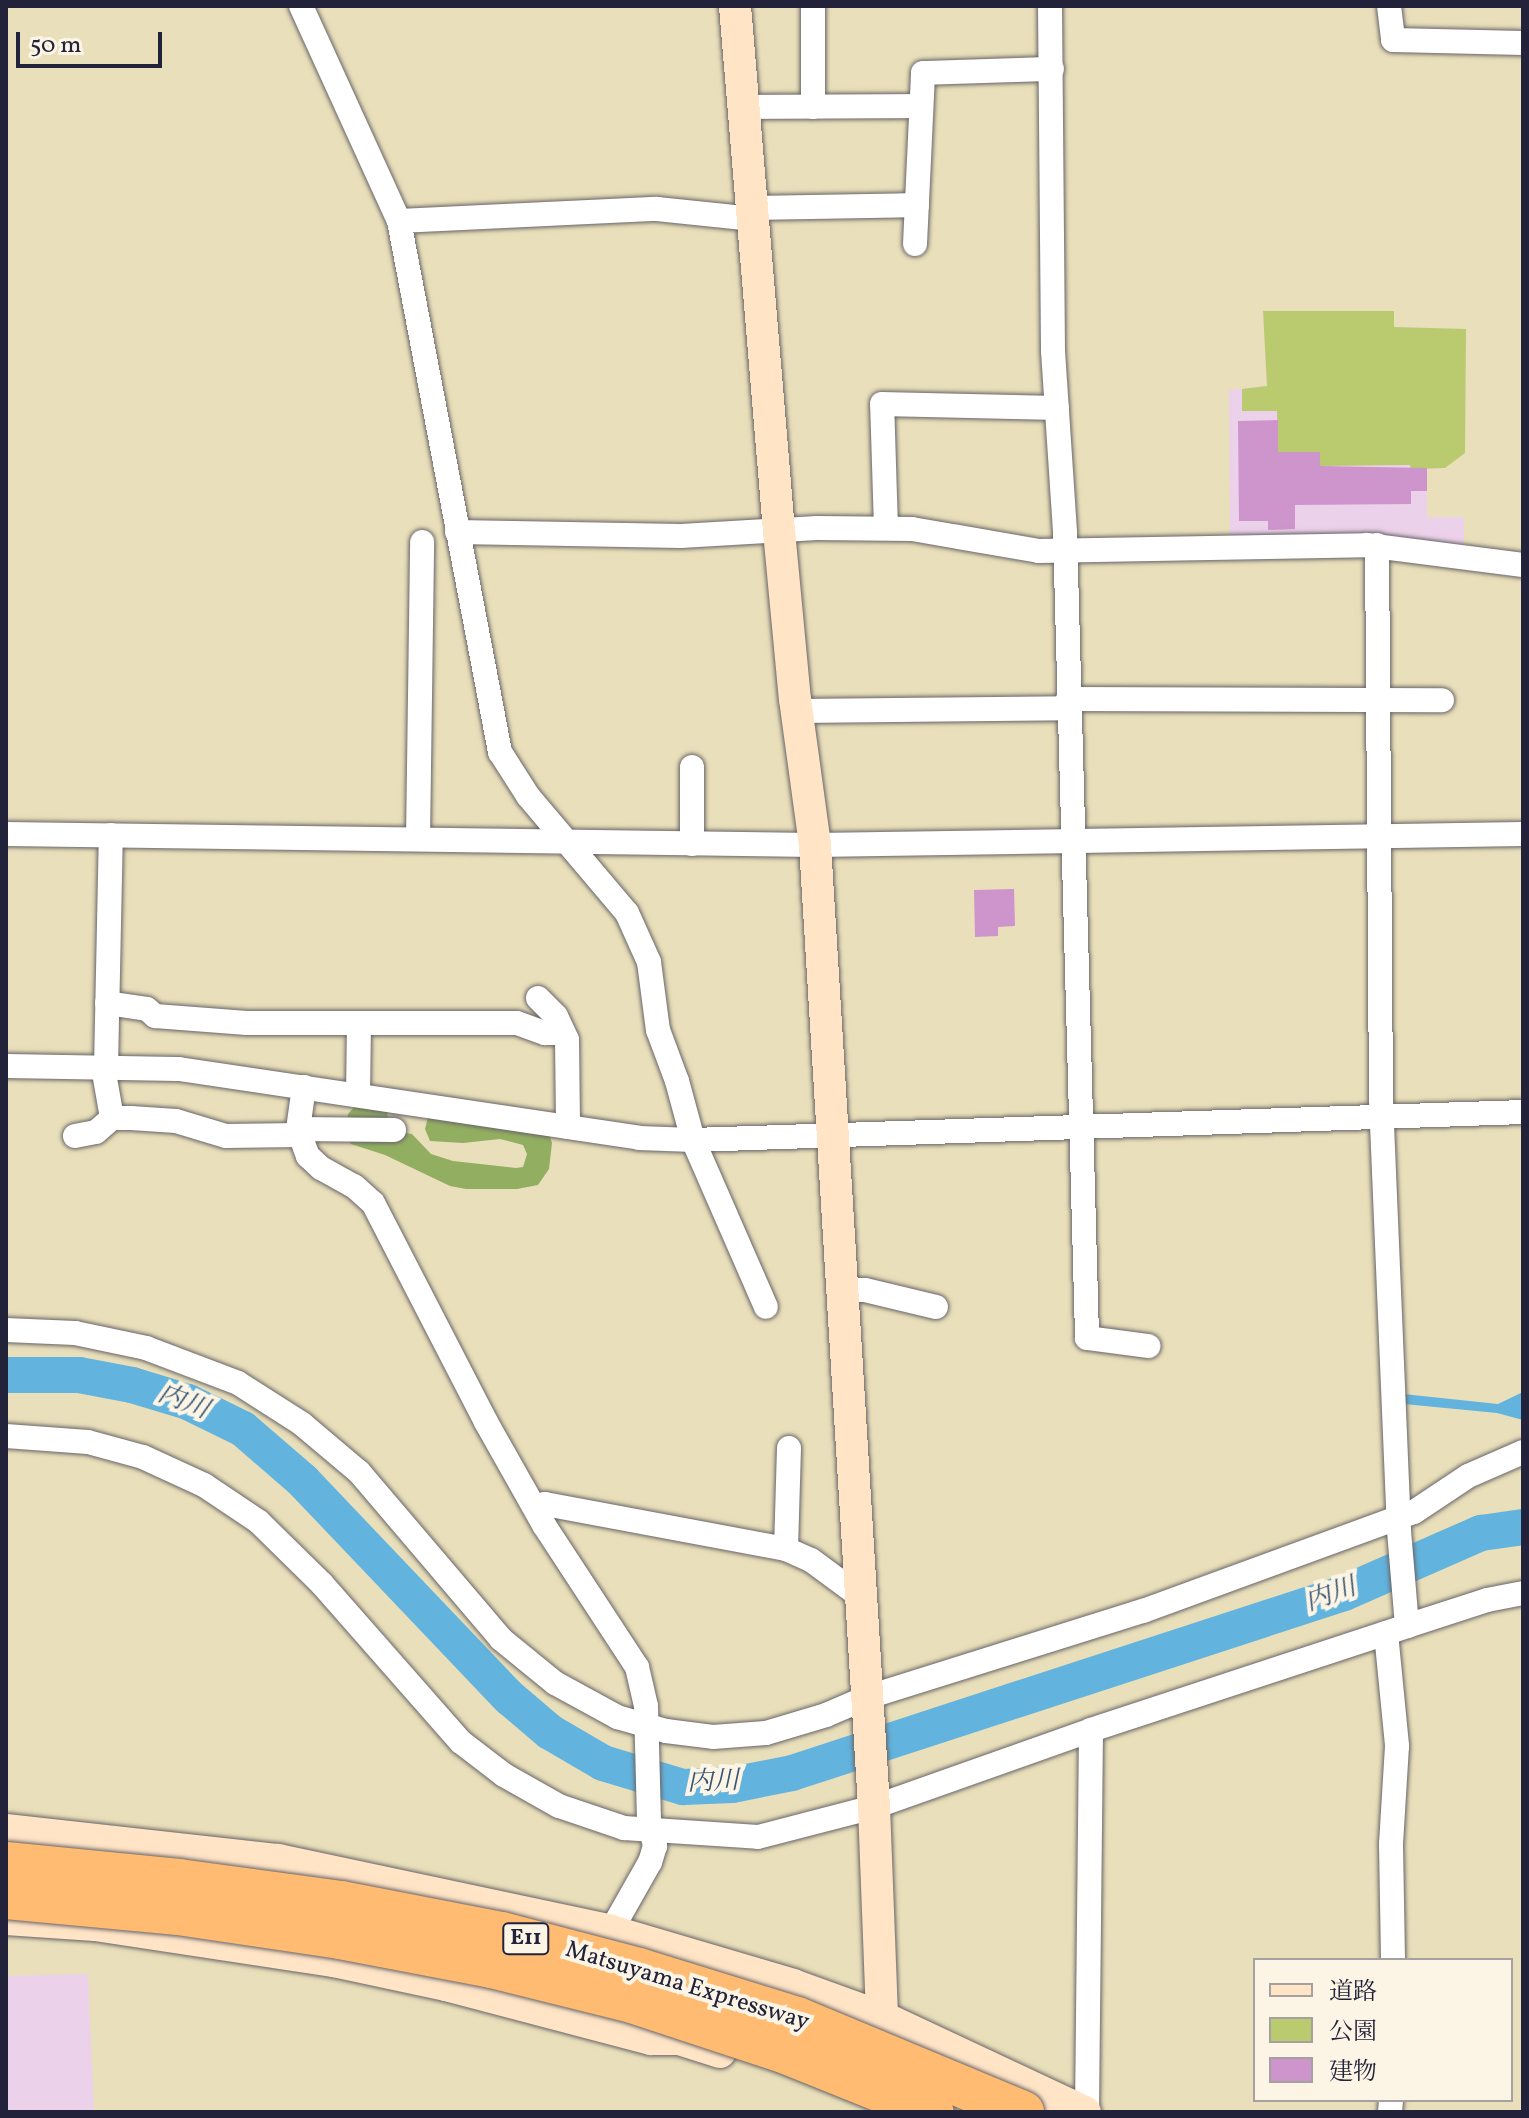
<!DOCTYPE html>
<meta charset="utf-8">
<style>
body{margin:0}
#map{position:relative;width:1529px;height:2118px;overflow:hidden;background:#e9dfba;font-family:Vollkorn,"Noto Serif JP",serif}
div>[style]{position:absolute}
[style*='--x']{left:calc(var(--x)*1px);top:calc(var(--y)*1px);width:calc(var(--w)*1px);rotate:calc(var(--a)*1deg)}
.built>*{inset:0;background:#ecd1ea}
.green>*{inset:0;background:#b9cb6e}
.forest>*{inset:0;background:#92af61}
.water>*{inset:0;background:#62b3dd}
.river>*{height:36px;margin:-18px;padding:0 18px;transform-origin:18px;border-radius:18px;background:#62b3dd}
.building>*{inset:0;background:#ce94cc}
.roads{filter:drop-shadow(0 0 2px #686467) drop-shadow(0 0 2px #686467)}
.street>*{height:24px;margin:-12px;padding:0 12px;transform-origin:12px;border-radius:12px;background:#fff}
.secondary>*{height:32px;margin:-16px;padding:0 16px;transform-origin:16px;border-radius:16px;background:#ffe4c6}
.bridges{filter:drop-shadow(0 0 2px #686467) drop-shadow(0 0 2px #686467)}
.highway-bridge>*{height:42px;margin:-21px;padding:0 21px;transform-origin:21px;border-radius:21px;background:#febb71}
span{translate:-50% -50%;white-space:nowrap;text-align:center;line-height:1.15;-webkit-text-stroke:8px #fcf5e5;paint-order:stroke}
.shield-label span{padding:2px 6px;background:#fcf5e5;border:2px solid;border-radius:6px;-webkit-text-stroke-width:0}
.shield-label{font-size:22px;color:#22223b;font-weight:700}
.street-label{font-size:24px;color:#22223b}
.water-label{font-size:26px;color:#385574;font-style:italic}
.frame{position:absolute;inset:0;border:8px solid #22223b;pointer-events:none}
.legend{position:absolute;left:1253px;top:1958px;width:260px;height:144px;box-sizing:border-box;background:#fcf5e5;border:2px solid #a5a1a1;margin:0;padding:10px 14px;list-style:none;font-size:24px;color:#22223b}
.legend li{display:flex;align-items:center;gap:16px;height:40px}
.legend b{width:40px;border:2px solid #a5a1a1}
.scale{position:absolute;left:16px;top:32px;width:146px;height:36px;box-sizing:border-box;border:4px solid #22223b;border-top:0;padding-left:10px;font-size:24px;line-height:28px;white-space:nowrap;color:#22223b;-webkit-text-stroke:6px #fcf5e5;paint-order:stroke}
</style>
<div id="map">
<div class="built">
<div style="clip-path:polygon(1263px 311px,1394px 311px,1394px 327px,1466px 329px,1465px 453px,1445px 468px,1427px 469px,1427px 517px,1464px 517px,1464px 550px,1230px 540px,1229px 390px,1267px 386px)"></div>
<div style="clip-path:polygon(88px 1974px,94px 2112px,6px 2112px,6px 1976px)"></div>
</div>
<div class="green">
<div style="clip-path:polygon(1263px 311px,1394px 311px,1394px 327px,1466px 329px,1465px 453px,1445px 468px,1411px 469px,1410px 465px,1320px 466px,1320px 452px,1278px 452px,1277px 411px,1242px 411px,1242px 389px,1267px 386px)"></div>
</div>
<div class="forest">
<div style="clip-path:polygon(357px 1104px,387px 1108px,388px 1122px,399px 1132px,412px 1134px,431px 1154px,453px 1161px,516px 1168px,523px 1167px,527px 1154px,523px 1145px,500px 1139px,463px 1143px,430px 1141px,425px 1129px,429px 1113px,549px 1134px,552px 1143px,549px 1169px,538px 1185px,517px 1189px,466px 1189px,450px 1186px,385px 1155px,351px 1144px,346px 1137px,348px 1114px)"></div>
</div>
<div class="water">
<div style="clip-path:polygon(1523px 1392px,1523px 1420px,1497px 1413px,1404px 1404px,1403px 1394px,1498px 1404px)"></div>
</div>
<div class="river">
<div style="--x:6;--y:1375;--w:73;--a:0"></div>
<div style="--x:79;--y:1375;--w:54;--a:10.7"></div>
<div style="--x:132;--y:1385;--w:59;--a:16.9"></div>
<div style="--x:188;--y:1402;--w:61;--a:26.1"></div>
<div style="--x:243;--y:1429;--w:79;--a:40.9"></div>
<div style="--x:303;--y:1481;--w:300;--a:46.4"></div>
<div style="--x:510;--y:1698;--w:52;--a:40.4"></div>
<div style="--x:550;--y:1732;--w:61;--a:30.3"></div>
<div style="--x:603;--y:1763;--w:84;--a:16.7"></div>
<div style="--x:683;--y:1787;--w:49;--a:-2.3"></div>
<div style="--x:732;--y:1785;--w:61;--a:-11.3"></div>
<div style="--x:792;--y:1773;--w:581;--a:-18.06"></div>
<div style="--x:1344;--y:1593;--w:150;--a:-23.7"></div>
<div style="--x:1481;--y:1533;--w:42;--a:-8.1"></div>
</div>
<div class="building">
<div style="clip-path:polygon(1278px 420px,1278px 452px,1320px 452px,1320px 466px,1427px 468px,1427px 491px,1411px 491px,1411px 504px,1295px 505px,1295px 529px,1268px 530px,1268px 521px,1239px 521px,1238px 421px)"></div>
<div style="clip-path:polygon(1014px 889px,1015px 926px,998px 927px,998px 936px,975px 937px,974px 890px)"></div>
</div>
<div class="roads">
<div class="street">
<div style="--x:301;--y:6;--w:236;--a:65.5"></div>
<div style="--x:399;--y:221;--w:541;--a:79.23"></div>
<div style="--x:500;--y:752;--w:52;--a:57.5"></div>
<div style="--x:528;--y:796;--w:153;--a:49.8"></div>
<div style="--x:627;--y:913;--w:54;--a:65.8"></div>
<div style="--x:649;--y:962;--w:69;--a:82.5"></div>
<div style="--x:658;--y:1030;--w:54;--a:69.6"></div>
<div style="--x:677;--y:1081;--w:61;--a:74.8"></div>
<div style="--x:693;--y:1140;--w:182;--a:66.4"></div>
<div style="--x:813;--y:6;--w:101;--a:90"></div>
<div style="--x:1050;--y:6;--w:345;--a:89.5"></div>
<div style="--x:1053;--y:351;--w:182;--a:86.2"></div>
<div style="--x:1065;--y:533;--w:805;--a:88.43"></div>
<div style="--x:1087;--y:1338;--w:62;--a:7.5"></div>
<div style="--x:1389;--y:6;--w:34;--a:83"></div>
<div style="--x:1393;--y:40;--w:130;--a:1.3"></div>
<div style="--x:744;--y:107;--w:177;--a:-0.3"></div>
<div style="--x:752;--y:208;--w:165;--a:-1"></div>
<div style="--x:399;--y:221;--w:258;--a:-2.7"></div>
<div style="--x:657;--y:209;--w:97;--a:5.9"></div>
<div style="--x:915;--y:244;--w:171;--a:-87.3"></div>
<div style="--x:923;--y:73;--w:129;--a:-1.8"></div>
<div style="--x:886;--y:528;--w:124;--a:-91.8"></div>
<div style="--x:882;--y:404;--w:175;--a:1.3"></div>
<div style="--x:457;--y:532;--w:224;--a:1"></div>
<div style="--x:681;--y:536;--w:136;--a:-3.4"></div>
<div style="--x:817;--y:528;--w:95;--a:0.6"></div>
<div style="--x:912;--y:529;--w:129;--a:9.8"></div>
<div style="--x:1039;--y:551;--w:328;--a:-1"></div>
<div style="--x:1367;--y:545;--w:157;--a:7.3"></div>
<div style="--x:1068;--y:699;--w:374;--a:0.2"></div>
<div style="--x:796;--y:711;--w:273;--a:-0.6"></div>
<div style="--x:692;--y:767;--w:77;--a:90"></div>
<div style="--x:6;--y:834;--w:809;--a:0.78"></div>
<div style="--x:815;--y:845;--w:708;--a:-0.89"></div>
<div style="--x:418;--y:839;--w:297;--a:-89.2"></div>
<div style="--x:538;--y:998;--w:25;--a:45"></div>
<div style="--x:556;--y:1016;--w:26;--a:65"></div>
<div style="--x:567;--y:1040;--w:87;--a:89.3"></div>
<div style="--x:107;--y:1003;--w:40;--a:8.5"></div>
<div style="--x:147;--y:1009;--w:11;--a:41"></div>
<div style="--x:155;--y:1016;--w:92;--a:4.4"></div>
<div style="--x:247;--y:1023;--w:270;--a:0"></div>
<div style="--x:517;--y:1023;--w:30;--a:20"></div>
<div style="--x:545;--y:1033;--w:16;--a:0"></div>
<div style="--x:6;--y:1066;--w:173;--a:1"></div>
<div style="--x:179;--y:1069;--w:465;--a:8.5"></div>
<div style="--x:639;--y:1138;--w:54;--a:2.1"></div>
<div style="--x:693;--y:1140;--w:830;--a:-1.93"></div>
<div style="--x:103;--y:1067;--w:52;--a:80"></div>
<div style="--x:106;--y:1067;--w:232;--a:-88.8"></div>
<div style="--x:304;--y:1087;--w:42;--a:98.1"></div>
<div style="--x:298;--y:1129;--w:29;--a:70"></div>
<div style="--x:308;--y:1156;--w:18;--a:43"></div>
<div style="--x:321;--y:1168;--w:38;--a:29"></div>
<div style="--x:354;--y:1186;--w:25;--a:42"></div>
<div style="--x:373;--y:1203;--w:246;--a:62.7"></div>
<div style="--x:486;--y:1422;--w:118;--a:60.6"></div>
<div style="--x:544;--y:1525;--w:170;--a:56.8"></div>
<div style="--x:637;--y:1667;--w:40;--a:77"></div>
<div style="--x:646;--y:1706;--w:117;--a:88.5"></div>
<div style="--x:649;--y:1823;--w:24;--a:75"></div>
<div style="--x:655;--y:1846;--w:17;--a:107"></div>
<div style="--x:650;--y:1862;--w:79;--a:119.5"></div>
<div style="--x:358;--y:1095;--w:70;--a:-89.2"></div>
<div style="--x:298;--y:1129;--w:96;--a:0.6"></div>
<div style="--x:75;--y:1136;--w:21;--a:-11"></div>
<div style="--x:96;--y:1132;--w:21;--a:-41"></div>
<div style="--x:112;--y:1118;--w:19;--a:0"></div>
<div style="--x:131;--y:1118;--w:45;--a:3.8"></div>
<div style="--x:176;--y:1121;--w:52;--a:16.7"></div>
<div style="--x:226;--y:1136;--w:73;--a:-0.8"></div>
<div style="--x:842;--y:1290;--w:23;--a:0"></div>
<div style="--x:865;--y:1290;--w:73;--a:13.5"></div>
<div style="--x:6;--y:1330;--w:69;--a:2.5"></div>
<div style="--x:75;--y:1333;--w:73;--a:11.9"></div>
<div style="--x:146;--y:1348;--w:98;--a:20.8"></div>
<div style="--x:238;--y:1383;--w:76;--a:32.6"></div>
<div style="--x:302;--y:1424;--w:75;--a:40.1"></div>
<div style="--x:359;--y:1472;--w:219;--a:49.6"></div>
<div style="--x:501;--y:1639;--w:70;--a:39.2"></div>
<div style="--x:555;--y:1683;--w:71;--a:28.7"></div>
<div style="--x:617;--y:1717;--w:51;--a:15.9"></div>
<div style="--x:666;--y:1731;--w:47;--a:7.3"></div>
<div style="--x:713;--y:1737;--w:53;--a:-4.3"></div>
<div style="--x:766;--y:1733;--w:63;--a:-16.7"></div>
<div style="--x:826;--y:1715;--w:46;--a:-23.2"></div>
<div style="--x:868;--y:1697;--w:288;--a:-17.4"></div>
<div style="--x:1143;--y:1611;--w:289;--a:-20.1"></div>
<div style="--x:1414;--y:1512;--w:65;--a:-33.7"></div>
<div style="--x:1468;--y:1476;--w:60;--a:-23.6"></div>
<div style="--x:6;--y:1436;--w:82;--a:4.2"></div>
<div style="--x:88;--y:1442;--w:57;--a:15.3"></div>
<div style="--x:143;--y:1457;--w:67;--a:24.7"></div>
<div style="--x:204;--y:1485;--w:66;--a:33.9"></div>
<div style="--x:259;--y:1522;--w:88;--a:44.5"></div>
<div style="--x:322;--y:1584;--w:210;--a:48.7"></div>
<div style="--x:461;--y:1742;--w:54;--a:37.5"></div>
<div style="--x:504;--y:1775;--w:63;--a:29.4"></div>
<div style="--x:559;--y:1806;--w:69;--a:18.7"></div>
<div style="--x:624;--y:1828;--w:134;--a:3.8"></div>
<div style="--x:758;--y:1837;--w:120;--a:-14.5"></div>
<div style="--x:874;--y:1807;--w:230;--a:-19.5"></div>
<div style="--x:534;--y:1506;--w:11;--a:-10"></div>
<div style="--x:545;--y:1504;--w:245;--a:10.6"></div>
<div style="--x:786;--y:1549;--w:27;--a:24"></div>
<div style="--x:811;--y:1560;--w:62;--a:36.5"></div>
<div style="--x:786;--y:1549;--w:101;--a:-88.3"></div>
<div style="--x:1407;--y:1626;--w:84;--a:-18"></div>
<div style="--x:1487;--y:1600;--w:37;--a:-11"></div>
<div style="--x:1386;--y:1633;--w:114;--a:84.4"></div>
<div style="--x:1397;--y:1746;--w:98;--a:93.5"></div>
<div style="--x:1391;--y:1844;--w:116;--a:89"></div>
<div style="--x:1087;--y:2112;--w:382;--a:-89.4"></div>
<div style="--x:1091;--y:1730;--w:333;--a:-18.2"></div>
<div style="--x:1407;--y:1626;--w:96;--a:-94.8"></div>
<div style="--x:1399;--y:1530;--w:431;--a:-92.4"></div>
<div style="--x:1381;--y:1099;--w:554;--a:-90.41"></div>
<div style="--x:1390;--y:2112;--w:12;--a:-85"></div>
</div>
<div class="secondary">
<div style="--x:735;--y:6;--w:527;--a:85.21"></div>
<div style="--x:779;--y:531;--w:169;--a:84.6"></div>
<div style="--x:795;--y:699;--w:147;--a:82.2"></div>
<div style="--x:815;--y:845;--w:964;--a:86.49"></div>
<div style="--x:874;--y:1807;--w:266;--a:87.8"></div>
<div style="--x:6;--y:1830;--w:274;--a:6.3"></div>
<div style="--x:278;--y:1860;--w:340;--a:12"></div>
<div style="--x:611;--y:1931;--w:190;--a:16.5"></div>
<div style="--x:793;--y:1985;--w:97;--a:19.9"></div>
<div style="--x:884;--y:2018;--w:222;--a:25.1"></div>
<div style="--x:6;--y:1919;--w:89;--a:3.9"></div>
<div style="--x:95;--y:1925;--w:242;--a:8.6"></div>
<div style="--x:334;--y:1961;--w:115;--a:12.1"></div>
<div style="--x:446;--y:1985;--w:212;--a:14.8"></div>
<div style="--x:651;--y:2039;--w:28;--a:0"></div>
<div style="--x:679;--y:2039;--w:43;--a:17.6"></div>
</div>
</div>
<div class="bridges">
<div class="highway-bridge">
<div style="--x:6;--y:1863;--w:174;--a:5.6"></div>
<div style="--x:179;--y:1880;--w:164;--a:7.7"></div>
<div style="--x:342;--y:1902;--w:163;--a:11"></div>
<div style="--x:502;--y:1933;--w:142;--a:14.7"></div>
<div style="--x:639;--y:1969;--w:165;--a:17.2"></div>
<div style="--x:797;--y:2018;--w:245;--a:22.6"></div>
<div style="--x:6;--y:1898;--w:173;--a:5.3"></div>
<div style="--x:178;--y:1914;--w:164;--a:8.4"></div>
<div style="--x:340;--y:1938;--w:155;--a:10.8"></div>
<div style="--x:492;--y:1967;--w:144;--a:14"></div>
<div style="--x:632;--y:2002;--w:162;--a:18.3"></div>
<div style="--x:786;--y:2053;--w:158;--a:21.9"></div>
</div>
</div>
<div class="shield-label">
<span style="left:526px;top:1939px">E11</span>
</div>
<div class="street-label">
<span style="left:687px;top:1987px;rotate:17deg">Matsuyama Expressway</span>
</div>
<div class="water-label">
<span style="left:183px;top:1403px;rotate:21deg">内川</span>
<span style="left:1331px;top:1596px;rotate:-20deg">内川</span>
<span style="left:713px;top:1783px;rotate:-2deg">内川</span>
</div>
<div class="frame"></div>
<ul class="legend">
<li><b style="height:10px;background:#ffe4c6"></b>道路</li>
<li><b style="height:22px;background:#b9cb6e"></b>公園</li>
<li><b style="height:22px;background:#ce94cc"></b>建物</li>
</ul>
<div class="scale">50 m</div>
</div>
